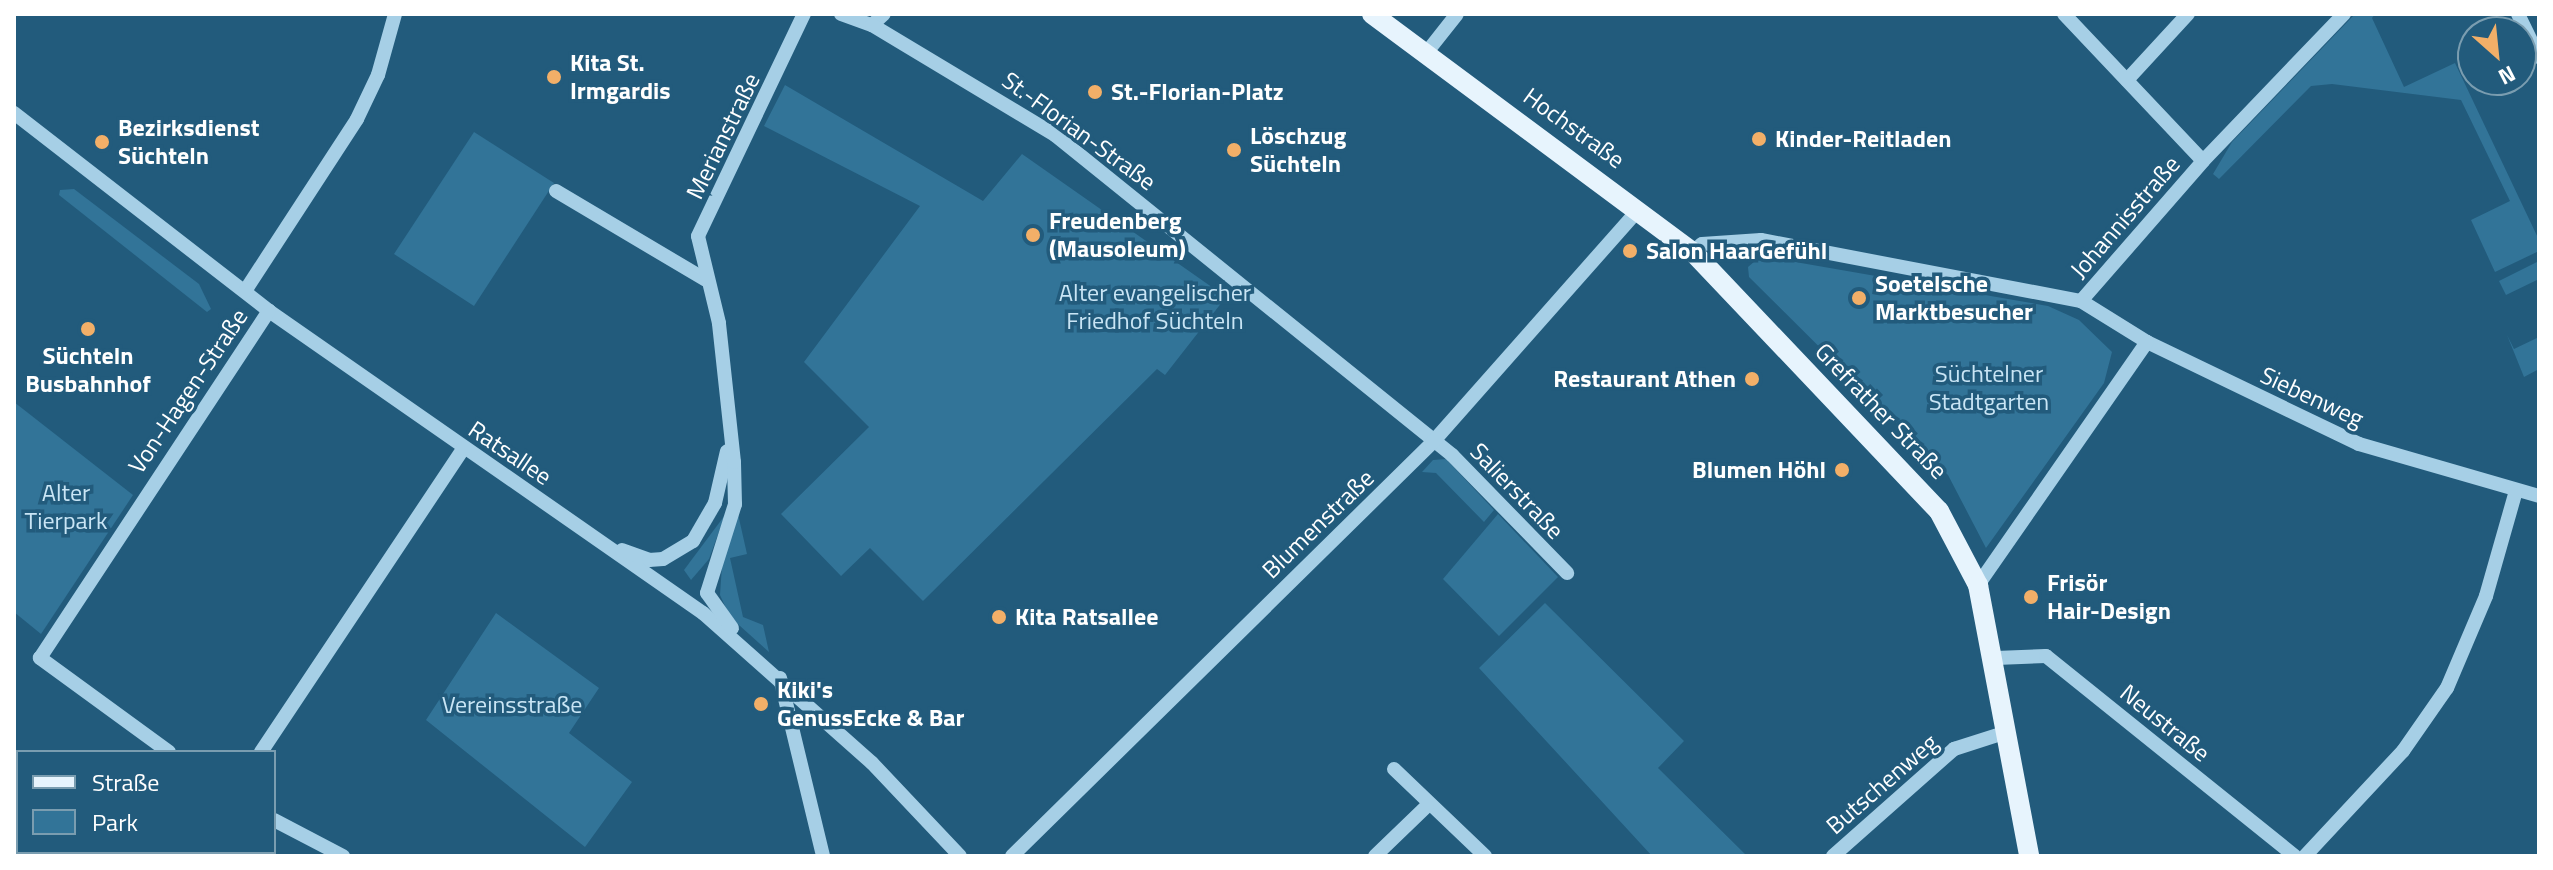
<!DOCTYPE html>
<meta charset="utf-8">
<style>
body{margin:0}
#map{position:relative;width:2553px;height:870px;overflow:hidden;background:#225b7c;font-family:"Titillium Web",sans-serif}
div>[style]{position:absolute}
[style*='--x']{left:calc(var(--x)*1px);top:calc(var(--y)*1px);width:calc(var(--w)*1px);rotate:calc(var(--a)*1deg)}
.green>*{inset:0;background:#327498}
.minor>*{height:14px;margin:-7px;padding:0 7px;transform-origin:7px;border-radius:7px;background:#a6cfe6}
.major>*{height:20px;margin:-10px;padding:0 10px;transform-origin:10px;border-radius:10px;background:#e7f4fd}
.dots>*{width:22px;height:22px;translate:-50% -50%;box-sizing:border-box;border:4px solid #225b7c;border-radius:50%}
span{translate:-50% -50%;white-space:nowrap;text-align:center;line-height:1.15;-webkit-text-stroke:7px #225b7c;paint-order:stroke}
.poi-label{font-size:24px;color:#fff;font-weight:700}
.left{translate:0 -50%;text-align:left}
.right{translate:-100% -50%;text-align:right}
.street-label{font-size:24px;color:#fff}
.park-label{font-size:24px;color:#c9e5f5}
.frame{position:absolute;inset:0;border:16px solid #fff;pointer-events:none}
.legend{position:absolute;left:16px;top:750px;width:260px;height:104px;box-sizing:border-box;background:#225b7c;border:2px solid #7a9db0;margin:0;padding:10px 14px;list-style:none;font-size:24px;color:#fff}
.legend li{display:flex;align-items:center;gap:16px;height:40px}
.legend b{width:40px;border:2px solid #7a9db0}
.north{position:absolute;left:2457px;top:16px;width:80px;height:80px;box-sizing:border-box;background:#225b7c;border:2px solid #7a9db0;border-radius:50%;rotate:153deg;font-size:22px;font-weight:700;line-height:32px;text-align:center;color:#fff}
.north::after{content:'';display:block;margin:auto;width:28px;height:36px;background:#f2af68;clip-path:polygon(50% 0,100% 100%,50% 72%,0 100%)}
</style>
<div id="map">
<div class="green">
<div style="clip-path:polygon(2355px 14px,2375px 14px,2372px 18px,2404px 87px,2455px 63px,2539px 240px,2539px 251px,2495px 272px,2471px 220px,2510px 201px,2461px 100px,2332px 84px,2311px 86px,2219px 179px,2213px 174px,2232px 142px)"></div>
<div style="clip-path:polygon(785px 85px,983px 201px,1022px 154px,1226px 297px,1165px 375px,1157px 369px,923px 601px,870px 548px,841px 576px,781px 514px,869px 427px,804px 362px,920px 206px,764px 126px)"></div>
<div style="clip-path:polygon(474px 132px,554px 183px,474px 306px,394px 254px)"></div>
<div style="clip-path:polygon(74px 189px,199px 284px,211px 309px,207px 312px,59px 195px,60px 190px)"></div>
<div style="clip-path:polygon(1778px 259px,2048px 306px,2079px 320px,2112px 352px,2104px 383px,1986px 548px,1948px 475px,1749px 277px,1748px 267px,1755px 261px)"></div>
<div style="clip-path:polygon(2539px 261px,2539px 279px,2506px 295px,2499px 281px)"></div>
<div style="clip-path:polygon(2507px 335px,2514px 349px,2539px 337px,2539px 369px,2524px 377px)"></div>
<div style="clip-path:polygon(14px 402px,133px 495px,41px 634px,14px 612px)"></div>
<div style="clip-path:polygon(1446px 459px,1494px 510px,1484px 522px,1436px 473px,1422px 472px,1433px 460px)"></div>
<div style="clip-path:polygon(738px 514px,747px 554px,730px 558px,743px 617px,763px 625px,769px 652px,730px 617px,720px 595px,722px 565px)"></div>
<div style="clip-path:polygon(1498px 514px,1558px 577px,1499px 636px,1443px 579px)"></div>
<div style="clip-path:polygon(725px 515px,709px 559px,691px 580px,684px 570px)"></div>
<div style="clip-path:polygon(1545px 603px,1684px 741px,1658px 768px,1747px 856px,1652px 856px,1479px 668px)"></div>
<div style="clip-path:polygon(496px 613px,599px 688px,569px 733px,632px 782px,585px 847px,426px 720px)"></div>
</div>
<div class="minor">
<div style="--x:841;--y:14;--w:33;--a:20"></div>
<div style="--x:872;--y:25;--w:16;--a:-43"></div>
<div style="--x:2064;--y:14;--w:202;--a:46.6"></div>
<div style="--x:2518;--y:14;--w:48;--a:64"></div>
<div style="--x:872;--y:25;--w:214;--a:31"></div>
<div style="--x:1055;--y:135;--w:510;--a:38.87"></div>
<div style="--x:1452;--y:455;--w:165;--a:45.7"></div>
<div style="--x:1427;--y:52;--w:48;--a:-51.7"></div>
<div style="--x:2127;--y:80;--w:90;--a:-47.3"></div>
<div style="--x:14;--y:113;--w:323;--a:37.8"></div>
<div style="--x:269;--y:311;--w:529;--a:34.83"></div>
<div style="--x:703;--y:613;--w:226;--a:41.6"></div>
<div style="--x:872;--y:763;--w:128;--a:46.6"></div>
<div style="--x:556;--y:191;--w:174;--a:30.7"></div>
<div style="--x:1693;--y:252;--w:12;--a:-42"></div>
<div style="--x:1702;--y:244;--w:59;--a:-3.9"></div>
<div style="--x:1761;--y:240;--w:326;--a:10.8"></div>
<div style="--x:2081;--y:301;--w:78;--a:31.8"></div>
<div style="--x:2147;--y:342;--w:235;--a:25.7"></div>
<div style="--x:2359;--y:444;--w:187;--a:16.1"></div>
<div style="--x:245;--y:291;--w:205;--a:-56.9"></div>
<div style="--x:357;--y:119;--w:49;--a:-64.5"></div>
<div style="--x:378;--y:75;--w:63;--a:-74.4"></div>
<div style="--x:2081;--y:301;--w:186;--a:-48.9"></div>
<div style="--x:2203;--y:161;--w:204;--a:-46.2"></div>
<div style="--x:622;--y:550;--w:29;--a:20"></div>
<div style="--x:649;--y:560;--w:14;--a:-4"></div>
<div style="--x:663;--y:559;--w:35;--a:-31"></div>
<div style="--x:693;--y:541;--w:44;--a:-59.9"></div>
<div style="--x:715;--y:503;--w:53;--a:-77"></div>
<div style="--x:1978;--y:585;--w:296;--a:-55.2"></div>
<div style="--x:732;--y:628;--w:43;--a:-125.5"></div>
<div style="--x:707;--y:593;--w:93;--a:-72.5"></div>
<div style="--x:735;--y:504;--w:42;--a:-91.4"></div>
<div style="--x:734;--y:462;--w:140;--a:-96.2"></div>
<div style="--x:719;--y:323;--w:89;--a:-103.6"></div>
<div style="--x:698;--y:236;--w:246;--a:-64.5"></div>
<div style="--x:1996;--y:658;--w:50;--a:-2.3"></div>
<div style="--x:2046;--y:656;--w:319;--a:38.8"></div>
<div style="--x:780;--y:678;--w:183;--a:76.4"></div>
<div style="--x:169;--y:752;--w:160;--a:-143.9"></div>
<div style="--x:40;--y:658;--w:416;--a:-56.6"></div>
<div style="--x:261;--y:752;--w:364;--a:-56.3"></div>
<div style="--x:1394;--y:769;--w:126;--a:43.7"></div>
<div style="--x:274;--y:820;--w:78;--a:27.6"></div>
<div style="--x:1012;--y:856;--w:589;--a:-44.52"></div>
<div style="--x:1432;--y:443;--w:312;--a:-48.5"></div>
<div style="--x:1375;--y:856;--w:72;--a:-43.9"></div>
<div style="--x:1833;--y:856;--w:162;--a:-41.5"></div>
<div style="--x:1954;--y:749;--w:56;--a:-17.8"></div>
<div style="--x:2305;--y:856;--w:144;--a:-47"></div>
<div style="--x:2403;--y:751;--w:77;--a:-55.1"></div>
<div style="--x:2447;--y:688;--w:100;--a:-67"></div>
<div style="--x:2486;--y:596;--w:109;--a:-74.1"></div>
</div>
<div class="major">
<div style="--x:1372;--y:14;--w:400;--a:36.6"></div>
<div style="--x:1693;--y:252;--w:357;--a:46.5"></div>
<div style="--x:1939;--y:511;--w:84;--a:62.2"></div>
<div style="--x:1978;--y:585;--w:276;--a:79.3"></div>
</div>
<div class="dots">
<div style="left:554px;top:77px;background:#f2af68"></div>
<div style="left:1095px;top:92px;background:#f2af68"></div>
<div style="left:1759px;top:139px;background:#f2af68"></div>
<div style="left:102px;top:142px;background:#f2af68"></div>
<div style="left:1234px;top:150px;background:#f2af68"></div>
<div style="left:1033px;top:235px;background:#f2af68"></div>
<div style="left:1630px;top:251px;background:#f2af68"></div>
<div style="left:1859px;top:298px;background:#f2af68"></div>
<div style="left:88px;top:329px;background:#f2af68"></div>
<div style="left:1752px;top:379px;background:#f2af68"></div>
<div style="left:1842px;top:470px;background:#f2af68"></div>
<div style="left:2031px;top:597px;background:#f2af68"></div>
<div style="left:999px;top:617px;background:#f2af68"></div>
<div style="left:761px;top:704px;background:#f2af68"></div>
</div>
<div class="poi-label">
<span class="left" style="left:570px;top:77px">Kita St.<br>Irmgardis</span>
<span class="left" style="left:1111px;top:92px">St.-Florian-Platz</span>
<span class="left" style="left:118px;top:142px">Bezirksdienst<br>Süchteln</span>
<span class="left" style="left:1250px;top:150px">Löschzug<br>Süchteln</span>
<span class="left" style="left:1775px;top:139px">Kinder-Reitladen</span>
<span class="left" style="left:1049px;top:235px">Freudenberg<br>(Mausoleum)</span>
<span class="left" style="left:1646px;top:251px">Salon HaarGefühl</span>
<span class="left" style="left:1875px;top:298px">Soetelsche<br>Marktbesucher</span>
<span style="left:88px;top:370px">Süchteln<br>Busbahnhof</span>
<span class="right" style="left:1736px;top:379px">Restaurant Athen</span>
<span class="right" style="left:1826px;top:470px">Blumen Höhl</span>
<span class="left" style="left:2047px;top:597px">Frisör<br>Hair-Design</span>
<span class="left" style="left:1015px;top:617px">Kita Ratsallee</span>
<span class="left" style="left:777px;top:704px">Kiki's<br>GenussEcke &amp; Bar</span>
</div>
<div class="street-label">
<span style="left:1574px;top:128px;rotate:36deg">Hochstraße</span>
<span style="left:1079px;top:131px;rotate:36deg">St.-Florian-Straße</span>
<span style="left:723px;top:136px;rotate:-64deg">Merianstraße</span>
<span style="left:2125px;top:217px;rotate:-49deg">Johannisstraße</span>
<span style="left:188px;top:391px;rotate:-56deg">Von-Hagen-Straße</span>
<span style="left:2312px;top:397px;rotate:25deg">Siebenweg</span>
<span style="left:1881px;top:411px;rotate:46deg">Grefrather Straße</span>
<span style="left:510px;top:453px;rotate:34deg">Ratsallee</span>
<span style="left:1517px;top:491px;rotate:46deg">Salierstraße</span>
<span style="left:1318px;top:524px;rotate:-44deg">Blumenstraße</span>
<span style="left:2165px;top:723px;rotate:39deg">Neustraße</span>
<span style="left:1882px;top:784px;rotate:-41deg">Butschenweg</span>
</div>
<div class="park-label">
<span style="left:1155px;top:307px">Alter evangelischer<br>Friedhof Süchteln</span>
<span style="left:1989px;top:388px">Süchtelner<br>Stadtgarten</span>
<span style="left:66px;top:507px">Alter<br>Tierpark</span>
<span style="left:512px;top:705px">Vereinsstraße</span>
</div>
<div class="frame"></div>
<ul class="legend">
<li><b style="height:10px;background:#e7f4fd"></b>Straße</li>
<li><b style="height:22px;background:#327498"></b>Park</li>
</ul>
<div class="north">N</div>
</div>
